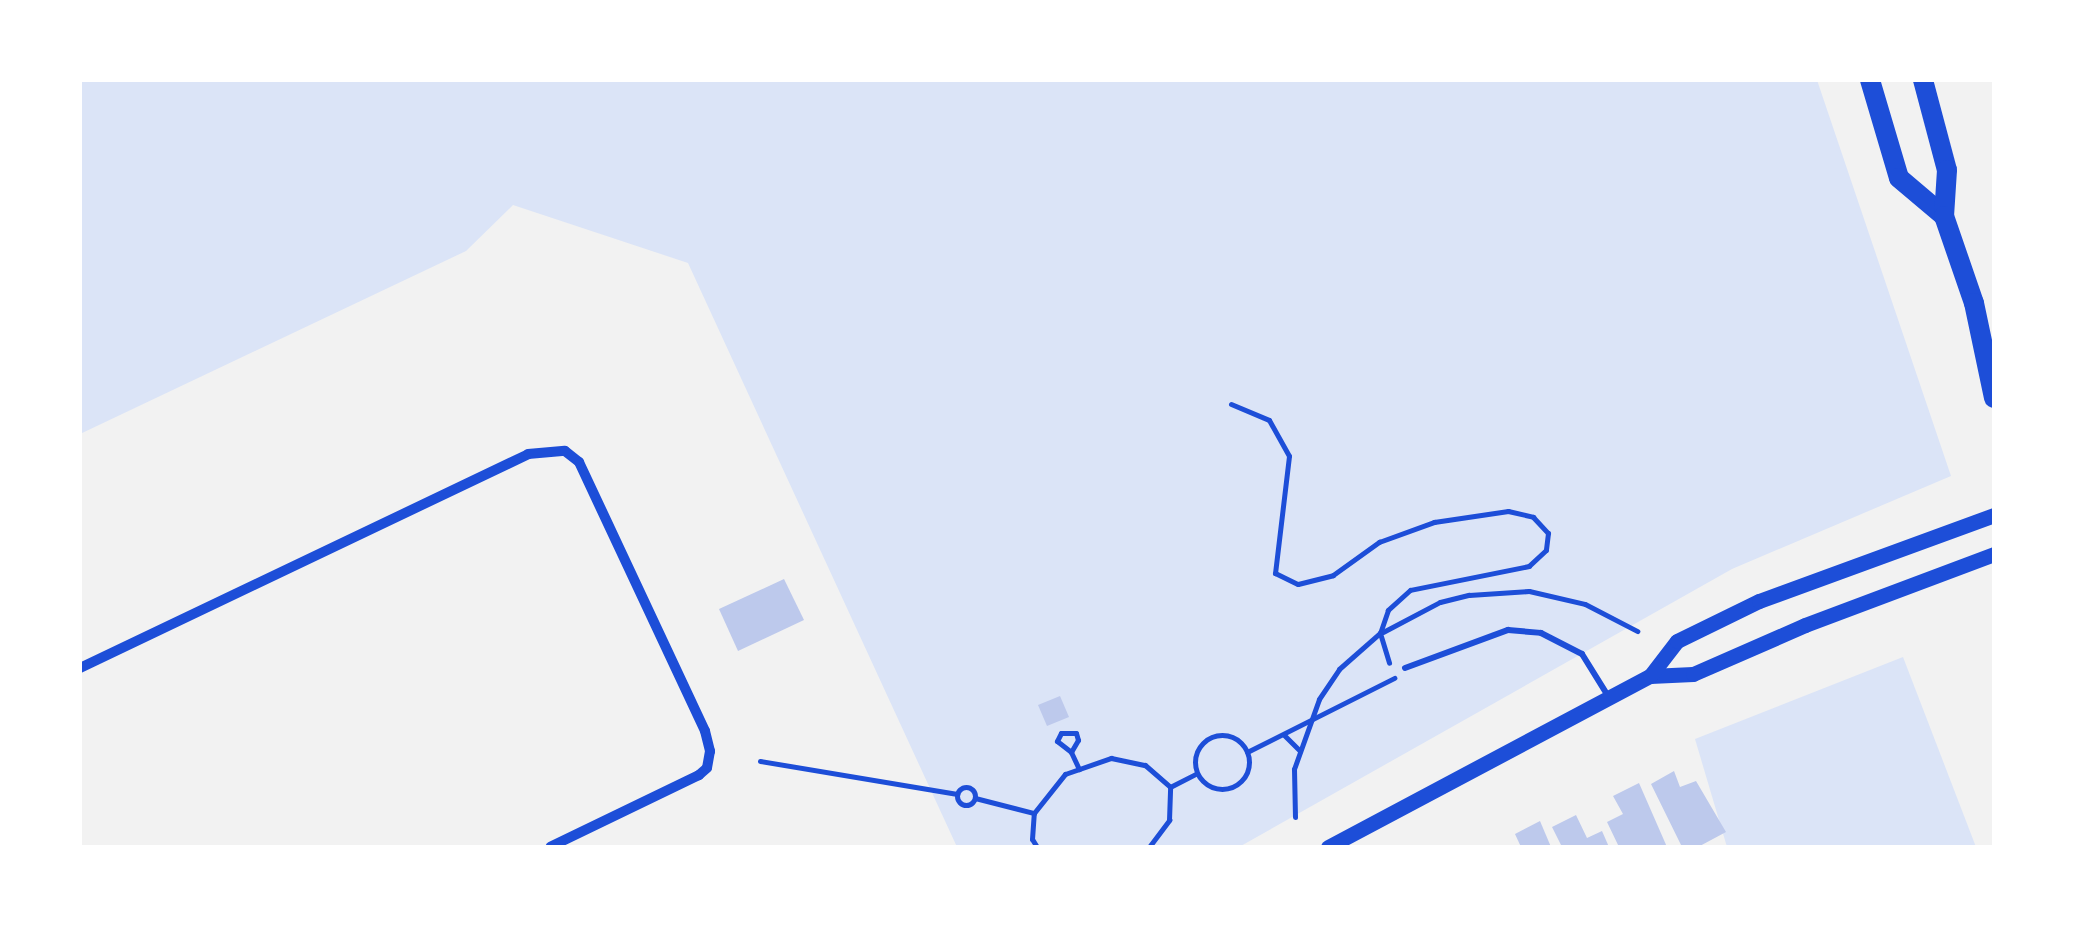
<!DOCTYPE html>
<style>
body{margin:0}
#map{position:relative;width:2074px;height:927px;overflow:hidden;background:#f2f2f2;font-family:Lato,sans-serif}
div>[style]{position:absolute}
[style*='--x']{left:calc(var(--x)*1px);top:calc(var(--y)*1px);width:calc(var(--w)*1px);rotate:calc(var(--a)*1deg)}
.green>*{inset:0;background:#dbe4f7}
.building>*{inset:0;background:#bdc9ec}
.path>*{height:5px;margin:-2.5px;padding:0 2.5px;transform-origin:2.5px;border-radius:2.5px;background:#1d4ed8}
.path>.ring{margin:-2.5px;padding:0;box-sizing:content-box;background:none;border:5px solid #1d4ed8;border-radius:50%}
.service>*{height:6px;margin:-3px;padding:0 3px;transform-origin:3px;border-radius:3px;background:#1d4ed8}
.minor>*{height:10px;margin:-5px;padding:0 5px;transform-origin:5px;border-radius:5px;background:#1d4ed8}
.tertiary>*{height:15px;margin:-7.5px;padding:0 7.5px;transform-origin:7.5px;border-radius:7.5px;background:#1d4ed8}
.primary>*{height:20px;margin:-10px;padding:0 10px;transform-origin:10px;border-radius:10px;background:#1d4ed8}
span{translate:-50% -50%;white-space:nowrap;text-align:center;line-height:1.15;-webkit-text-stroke:9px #fff;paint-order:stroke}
.frame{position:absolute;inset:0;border:82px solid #fff;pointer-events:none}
</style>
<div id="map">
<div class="green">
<div style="clip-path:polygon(80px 80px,1817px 80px,1951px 476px,1732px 569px,1239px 847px,957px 847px,688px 263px,513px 205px,466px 251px,80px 434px)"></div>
<div style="clip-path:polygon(1903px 657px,1976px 847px,1727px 847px,1695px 739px)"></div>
</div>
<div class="building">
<div style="clip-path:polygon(784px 579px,804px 620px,738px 651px,719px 609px)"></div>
<div style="clip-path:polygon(1060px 696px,1069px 717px,1047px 726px,1038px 705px)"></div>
<div style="clip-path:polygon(1674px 771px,1680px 787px,1696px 781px,1726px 832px,1698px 847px,1682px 847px,1651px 784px)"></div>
<div style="clip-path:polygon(1639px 783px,1667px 847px,1619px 847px,1607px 822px,1623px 814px,1613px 796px)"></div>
<div style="clip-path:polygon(1576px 815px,1587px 838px,1602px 831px,1609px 847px,1562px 847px,1552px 827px)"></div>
<div style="clip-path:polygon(1540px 821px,1551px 847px,1521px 847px,1515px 834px)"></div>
</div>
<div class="path">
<div style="--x:1231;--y:404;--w:41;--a:22.8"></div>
<div style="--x:1269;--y:420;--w:41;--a:60.9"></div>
<div style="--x:1289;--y:456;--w:118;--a:96.8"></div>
<div style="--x:1275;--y:573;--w:25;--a:26"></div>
<div style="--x:1298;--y:584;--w:36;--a:-14"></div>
<div style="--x:1333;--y:575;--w:57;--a:-35.7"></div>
<div style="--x:1379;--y:542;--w:59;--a:-20"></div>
<div style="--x:1434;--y:522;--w:75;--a:-8.5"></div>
<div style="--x:1508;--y:511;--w:26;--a:13"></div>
<div style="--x:1533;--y:517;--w:22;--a:47"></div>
<div style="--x:1548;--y:533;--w:17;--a:97"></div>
<div style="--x:1546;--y:550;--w:23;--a:137"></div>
<div style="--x:1529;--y:566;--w:121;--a:168.6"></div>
<div style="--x:1410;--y:590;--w:30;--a:138"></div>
<div style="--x:1388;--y:610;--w:24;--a:109"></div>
<div style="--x:1383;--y:632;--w:64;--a:-27.8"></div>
<div style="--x:1440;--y:602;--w:30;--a:-14"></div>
<div style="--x:1469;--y:595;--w:60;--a:-3.8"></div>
<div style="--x:1529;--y:591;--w:57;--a:13.1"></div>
<div style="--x:1585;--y:604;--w:59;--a:27.4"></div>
<div style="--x:1284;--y:735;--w:21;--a:45"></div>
<div class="ring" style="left:1195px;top:735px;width:49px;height:49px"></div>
<div style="--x:1071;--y:752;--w:14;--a:-60"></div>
<div style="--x:1078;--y:740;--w:7;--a:-106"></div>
<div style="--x:1076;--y:733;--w:15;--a:180"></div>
<div style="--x:1061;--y:733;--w:9;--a:117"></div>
<div style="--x:1057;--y:741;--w:18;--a:38"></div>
<div style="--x:1071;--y:752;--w:19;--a:65"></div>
<div style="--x:1247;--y:752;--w:165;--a:-26.7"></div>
<div style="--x:760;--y:761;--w:200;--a:9.5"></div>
<div class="ring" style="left:957px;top:787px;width:13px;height:13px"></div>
<div style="--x:1170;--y:787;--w:30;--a:-27"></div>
<div style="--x:975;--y:798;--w:61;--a:14.3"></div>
<div style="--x:1295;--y:817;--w:48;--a:-91.2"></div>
<div style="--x:1294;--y:769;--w:74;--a:-70.3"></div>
<div style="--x:1319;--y:699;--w:36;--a:-56"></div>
<div style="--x:1339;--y:669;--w:55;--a:-41.3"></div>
<div style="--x:1380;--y:633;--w:31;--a:73"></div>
<div style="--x:1037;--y:847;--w:9;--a:-122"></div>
<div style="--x:1032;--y:839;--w:26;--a:-86"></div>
<div style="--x:1034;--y:813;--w:50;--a:-51.5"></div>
<div style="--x:1065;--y:774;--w:49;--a:-19.2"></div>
<div style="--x:1111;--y:758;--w:35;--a:12"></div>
<div style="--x:1145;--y:765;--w:33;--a:41"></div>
<div style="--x:1149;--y:847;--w:34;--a:-53"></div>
<div style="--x:1169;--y:820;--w:33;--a:-88"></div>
</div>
<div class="service">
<div style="--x:1405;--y:668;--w:110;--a:-20.3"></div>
<div style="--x:1508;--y:630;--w:33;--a:5"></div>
<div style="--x:1541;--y:633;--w:46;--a:27.1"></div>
<div style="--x:1582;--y:654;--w:49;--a:58.2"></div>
</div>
<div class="minor">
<div style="--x:80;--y:668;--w:496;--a:-25.5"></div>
<div style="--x:528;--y:454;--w:37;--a:-5"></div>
<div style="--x:565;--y:451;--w:18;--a:38"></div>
<div style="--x:579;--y:462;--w:297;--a:64.9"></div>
<div style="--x:705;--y:731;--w:21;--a:76"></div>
<div style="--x:710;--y:751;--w:17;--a:100"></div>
<div style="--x:707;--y:768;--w:11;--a:139"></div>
<div style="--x:699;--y:775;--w:165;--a:154.2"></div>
</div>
<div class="tertiary">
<div style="--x:1650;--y:676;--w:43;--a:-2.7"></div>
<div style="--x:1693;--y:674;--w:122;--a:-23.6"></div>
<div style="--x:1805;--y:625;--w:202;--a:-20.6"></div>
<div style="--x:1328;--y:847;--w:365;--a:-28"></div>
<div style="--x:1650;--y:676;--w:44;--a:-52.4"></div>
<div style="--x:1677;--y:641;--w:91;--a:-26"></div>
<div style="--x:1759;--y:601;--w:250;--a:-20.1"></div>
</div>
<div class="primary">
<div style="--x:1870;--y:80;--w:102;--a:73.5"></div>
<div style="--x:1899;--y:178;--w:59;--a:40.2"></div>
<div style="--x:1923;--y:80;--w:93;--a:75.1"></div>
<div style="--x:1947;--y:170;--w:46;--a:93.7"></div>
<div style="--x:1944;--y:216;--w:92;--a:71"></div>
<div style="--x:1974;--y:303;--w:97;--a:78.1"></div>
</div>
<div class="frame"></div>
</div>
